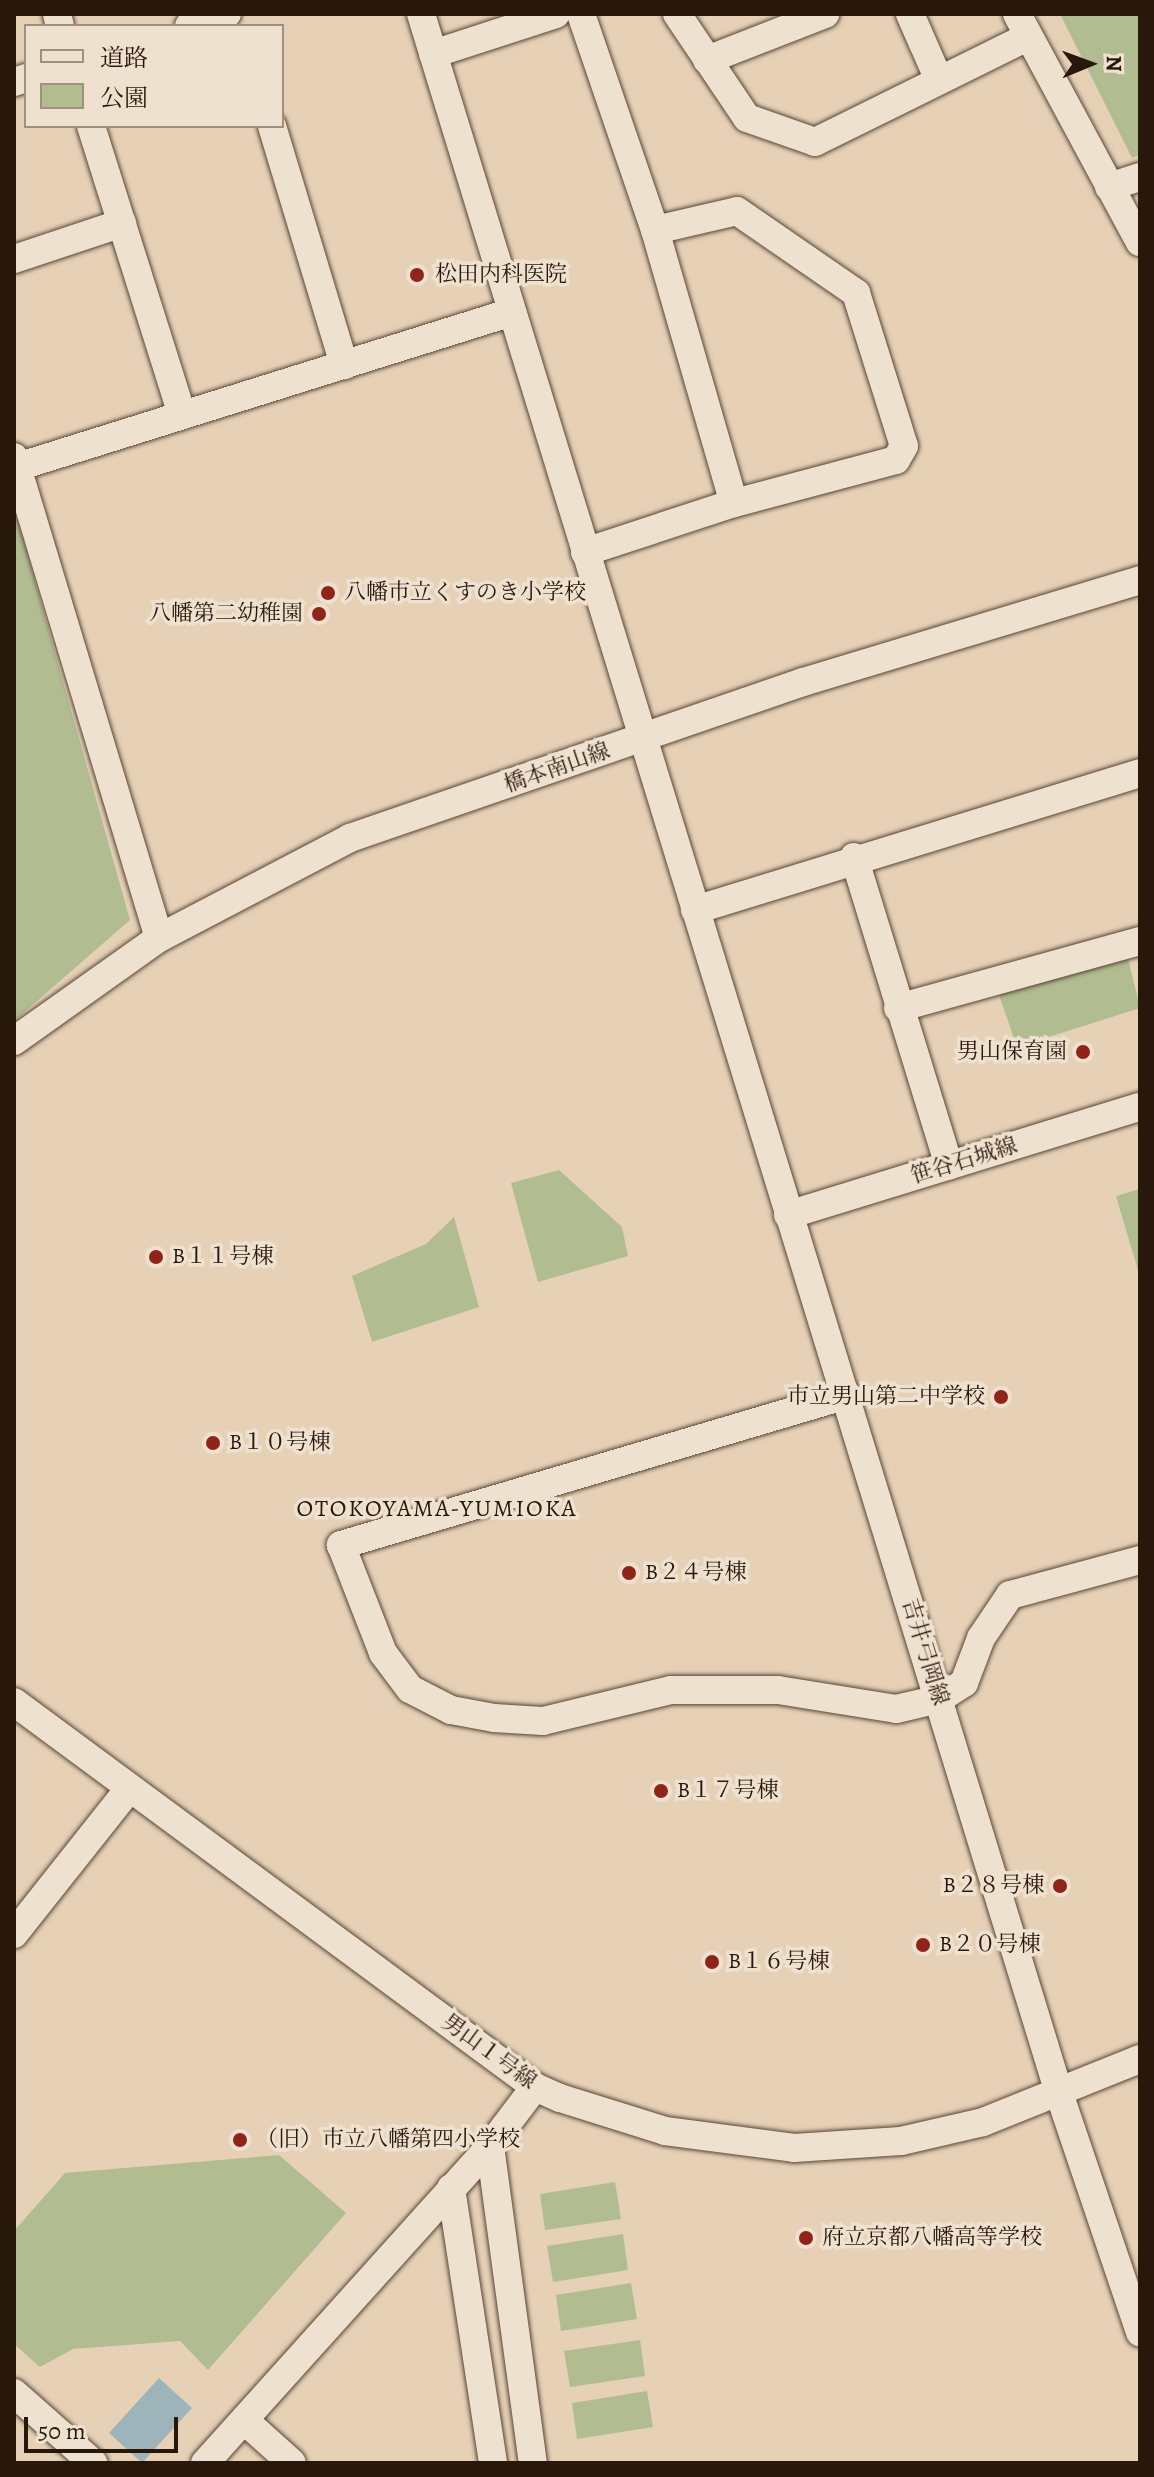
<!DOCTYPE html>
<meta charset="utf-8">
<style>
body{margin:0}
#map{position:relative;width:1154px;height:2477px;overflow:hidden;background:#e6d1b6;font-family:Alegreya,"Noto Serif JP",serif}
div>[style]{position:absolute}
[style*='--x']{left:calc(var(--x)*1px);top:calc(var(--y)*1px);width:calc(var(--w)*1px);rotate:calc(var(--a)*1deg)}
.green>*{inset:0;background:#b1bc91}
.water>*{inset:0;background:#9db4ba}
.roads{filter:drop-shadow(0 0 2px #584636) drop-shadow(0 0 2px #584636)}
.minor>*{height:28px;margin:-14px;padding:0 14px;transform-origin:14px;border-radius:14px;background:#efe1d0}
.dots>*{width:22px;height:22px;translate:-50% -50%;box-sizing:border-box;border:4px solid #efe1d0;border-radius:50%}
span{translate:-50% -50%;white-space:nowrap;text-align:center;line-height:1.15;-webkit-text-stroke:7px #efe1d0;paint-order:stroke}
.poi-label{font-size:22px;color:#28170b}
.left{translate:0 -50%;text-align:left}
.right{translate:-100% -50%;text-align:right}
.street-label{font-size:22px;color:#28170b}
.neighbourhood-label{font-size:24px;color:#28170b;letter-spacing:2px}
.frame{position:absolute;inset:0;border:16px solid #28170b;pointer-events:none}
.legend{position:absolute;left:24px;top:24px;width:260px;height:104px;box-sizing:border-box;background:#efe1d0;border:2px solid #9f9081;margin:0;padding:10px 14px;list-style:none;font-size:24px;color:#28170b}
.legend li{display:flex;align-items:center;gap:16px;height:40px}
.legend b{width:40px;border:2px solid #9f9081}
.north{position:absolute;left:1050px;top:24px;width:80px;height:80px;-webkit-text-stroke:6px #efe1d0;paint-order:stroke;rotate:89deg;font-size:22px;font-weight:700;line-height:32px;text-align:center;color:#28170b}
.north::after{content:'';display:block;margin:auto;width:28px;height:36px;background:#28170b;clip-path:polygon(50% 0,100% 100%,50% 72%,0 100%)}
.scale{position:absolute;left:24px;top:2417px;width:154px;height:36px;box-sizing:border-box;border:4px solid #28170b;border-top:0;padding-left:10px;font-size:24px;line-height:28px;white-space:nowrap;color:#28170b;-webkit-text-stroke:6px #efe1d0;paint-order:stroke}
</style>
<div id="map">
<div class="green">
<div style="clip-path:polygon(1060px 14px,1140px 14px,1140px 155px,1132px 158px)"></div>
<div style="clip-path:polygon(14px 507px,130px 920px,14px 1021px)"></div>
<div style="clip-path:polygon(1127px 954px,1140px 1008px,1017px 1047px,998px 992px)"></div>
<div style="clip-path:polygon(559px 1170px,622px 1227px,628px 1256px,538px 1282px,511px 1183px)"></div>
<div style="clip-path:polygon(1140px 1189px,1140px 1277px,1116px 1196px)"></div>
<div style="clip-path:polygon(454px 1217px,479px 1307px,372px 1342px,352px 1276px,426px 1244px)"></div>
<div style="clip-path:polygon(279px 2155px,346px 2213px,208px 2370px,180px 2341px,73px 2349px,40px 2367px,14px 2344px,14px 2231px,65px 2173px)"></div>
<div style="clip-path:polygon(615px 2182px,621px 2219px,545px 2230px,540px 2194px)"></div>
<div style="clip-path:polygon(623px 2234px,628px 2270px,553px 2282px,547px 2246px)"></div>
<div style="clip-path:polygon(631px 2283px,637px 2319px,561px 2331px,556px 2295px)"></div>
<div style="clip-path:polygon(640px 2340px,645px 2376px,570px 2387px,564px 2351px)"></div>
<div style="clip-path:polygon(647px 2391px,653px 2427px,577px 2439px,572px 2403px)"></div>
</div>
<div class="water">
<div style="clip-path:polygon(159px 2378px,192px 2408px,142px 2463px,109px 2433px)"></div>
</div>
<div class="roads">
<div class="minor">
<div style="--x:57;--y:14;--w:12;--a:76"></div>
<div style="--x:421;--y:14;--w:2172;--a:72.94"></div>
<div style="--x:1058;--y:2090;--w:256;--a:71.3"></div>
<div style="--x:581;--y:14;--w:228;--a:71.1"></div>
<div style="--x:655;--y:230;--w:84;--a:-13"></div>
<div style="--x:737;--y:211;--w:145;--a:34.6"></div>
<div style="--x:856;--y:293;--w:160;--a:72.6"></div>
<div style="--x:904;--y:446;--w:16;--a:120"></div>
<div style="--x:896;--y:460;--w:168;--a:165.1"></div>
<div style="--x:734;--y:503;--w:157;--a:161.8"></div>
<div style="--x:677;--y:14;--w:125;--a:56.1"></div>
<div style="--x:747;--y:118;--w:72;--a:19.4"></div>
<div style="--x:815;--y:142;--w:237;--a:-26.3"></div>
<div style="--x:910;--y:14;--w:72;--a:66.3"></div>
<div style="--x:1017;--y:14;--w:259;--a:61.7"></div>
<div style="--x:189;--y:26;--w:40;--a:-18"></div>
<div style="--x:433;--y:54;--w:129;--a:-18"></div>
<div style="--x:707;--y:60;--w:127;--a:-21.3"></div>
<div style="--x:14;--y:82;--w:13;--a:-18"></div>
<div style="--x:91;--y:126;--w:300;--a:72.5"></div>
<div style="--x:272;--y:126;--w:250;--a:73.2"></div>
<div style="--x:1109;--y:187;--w:33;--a:-18"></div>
<div style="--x:655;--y:230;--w:284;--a:73.9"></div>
<div style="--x:14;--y:259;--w:114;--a:-18.4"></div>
<div style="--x:14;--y:457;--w:502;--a:73.22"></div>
<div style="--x:14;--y:468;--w:522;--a:-17.39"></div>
<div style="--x:854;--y:857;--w:323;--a:72.9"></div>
<div style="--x:695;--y:910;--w:466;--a:-17.1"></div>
<div style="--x:898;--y:1008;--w:251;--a:-15.5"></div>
<div style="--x:14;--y:1041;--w:178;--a:-35.4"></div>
<div style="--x:159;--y:938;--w:216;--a:-27.6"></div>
<div style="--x:350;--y:838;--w:479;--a:-19"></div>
<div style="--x:803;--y:682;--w:352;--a:-16.8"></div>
<div style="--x:788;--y:1215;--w:368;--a:-17.1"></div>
<div style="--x:847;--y:1395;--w:528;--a:163.49"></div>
<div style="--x:341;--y:1545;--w:116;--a:68.7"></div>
<div style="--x:383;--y:1653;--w:45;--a:53.1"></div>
<div style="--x:410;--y:1689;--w:46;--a:27.1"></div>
<div style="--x:451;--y:1710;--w:44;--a:10.5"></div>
<div style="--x:494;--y:1718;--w:49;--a:3.5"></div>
<div style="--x:543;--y:1721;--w:132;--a:-13.6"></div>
<div style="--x:671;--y:1690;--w:107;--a:0"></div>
<div style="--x:778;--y:1690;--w:120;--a:9.1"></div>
<div style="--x:896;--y:1709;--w:44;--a:-13.1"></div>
<div style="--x:939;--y:1699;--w:30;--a:-33"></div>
<div style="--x:964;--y:1683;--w:48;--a:-69.3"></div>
<div style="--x:981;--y:1638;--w:52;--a:-56"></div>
<div style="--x:1010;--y:1595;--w:135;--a:-15.1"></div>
<div style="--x:14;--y:1702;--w:648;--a:36.46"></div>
<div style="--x:535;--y:2087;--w:27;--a:24"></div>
<div style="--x:560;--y:2098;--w:110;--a:17.4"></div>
<div style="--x:665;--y:2131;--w:130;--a:7.5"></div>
<div style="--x:794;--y:2148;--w:107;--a:-3.7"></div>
<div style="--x:901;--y:2141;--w:84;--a:-13"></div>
<div style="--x:983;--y:2122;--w:169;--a:-21.9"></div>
<div style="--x:14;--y:1934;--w:185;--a:-51.6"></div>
<div style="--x:490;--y:2146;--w:320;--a:82.3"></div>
<div style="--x:451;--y:2188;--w:278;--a:81.3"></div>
<div style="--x:14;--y:2393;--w:106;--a:41.5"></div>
<div style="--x:244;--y:2420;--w:64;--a:41.9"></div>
<div style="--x:205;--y:2463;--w:426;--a:-48"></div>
<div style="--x:490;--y:2146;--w:74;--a:-52.7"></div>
</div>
</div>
<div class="dots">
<div style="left:417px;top:275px;background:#8f2418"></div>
<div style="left:328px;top:593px;background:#8f2418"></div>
<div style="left:319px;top:614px;background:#8f2418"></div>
<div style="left:1083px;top:1052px;background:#8f2418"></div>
<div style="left:156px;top:1257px;background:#8f2418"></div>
<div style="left:1001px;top:1397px;background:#8f2418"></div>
<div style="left:213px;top:1443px;background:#8f2418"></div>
<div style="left:629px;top:1573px;background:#8f2418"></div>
<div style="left:661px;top:1791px;background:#8f2418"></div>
<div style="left:1060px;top:1886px;background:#8f2418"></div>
<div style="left:923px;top:1945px;background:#8f2418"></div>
<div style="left:712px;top:1962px;background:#8f2418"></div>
<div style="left:240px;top:2140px;background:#8f2418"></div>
<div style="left:806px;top:2238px;background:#8f2418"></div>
</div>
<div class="poi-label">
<span class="left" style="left:435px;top:275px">松田内科医院</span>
<span class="left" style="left:344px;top:593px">八幡市立くすのき小学校</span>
<span class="right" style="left:303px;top:614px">八幡第二幼稚園</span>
<span class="right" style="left:1067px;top:1052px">男山保育園</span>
<span class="left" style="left:172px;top:1257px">B１１号棟</span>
<span class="right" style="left:985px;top:1397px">市立男山第二中学校</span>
<span class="left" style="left:229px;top:1443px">B１０号棟</span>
<span class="left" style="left:645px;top:1573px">B２４号棟</span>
<span class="left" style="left:677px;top:1791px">B１７号棟</span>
<span class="right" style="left:1044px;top:1886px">B２８号棟</span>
<span class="left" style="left:939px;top:1945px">B２０号棟</span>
<span class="left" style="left:728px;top:1962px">B１６号棟</span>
<span class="left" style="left:256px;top:2140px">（旧）市立八幡第四小学校</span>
<span class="left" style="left:822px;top:2238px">府立京都八幡高等学校</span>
</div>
<div class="street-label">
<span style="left:557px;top:768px;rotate:-19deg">橋本南山線</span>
<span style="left:964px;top:1161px;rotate:-17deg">笹谷石城線</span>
<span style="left:925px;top:1652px;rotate:73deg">吉井弓岡線</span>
<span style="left:489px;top:2052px;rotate:36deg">男山１号線</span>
</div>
<div class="neighbourhood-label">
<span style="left:437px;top:1509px">OTOKOYAMA-YUMIOKA</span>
</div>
<div class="frame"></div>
<ul class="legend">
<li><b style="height:10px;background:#efe1d0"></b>道路</li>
<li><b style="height:22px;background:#b1bc91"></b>公園</li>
</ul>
<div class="north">N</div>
<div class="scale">50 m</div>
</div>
